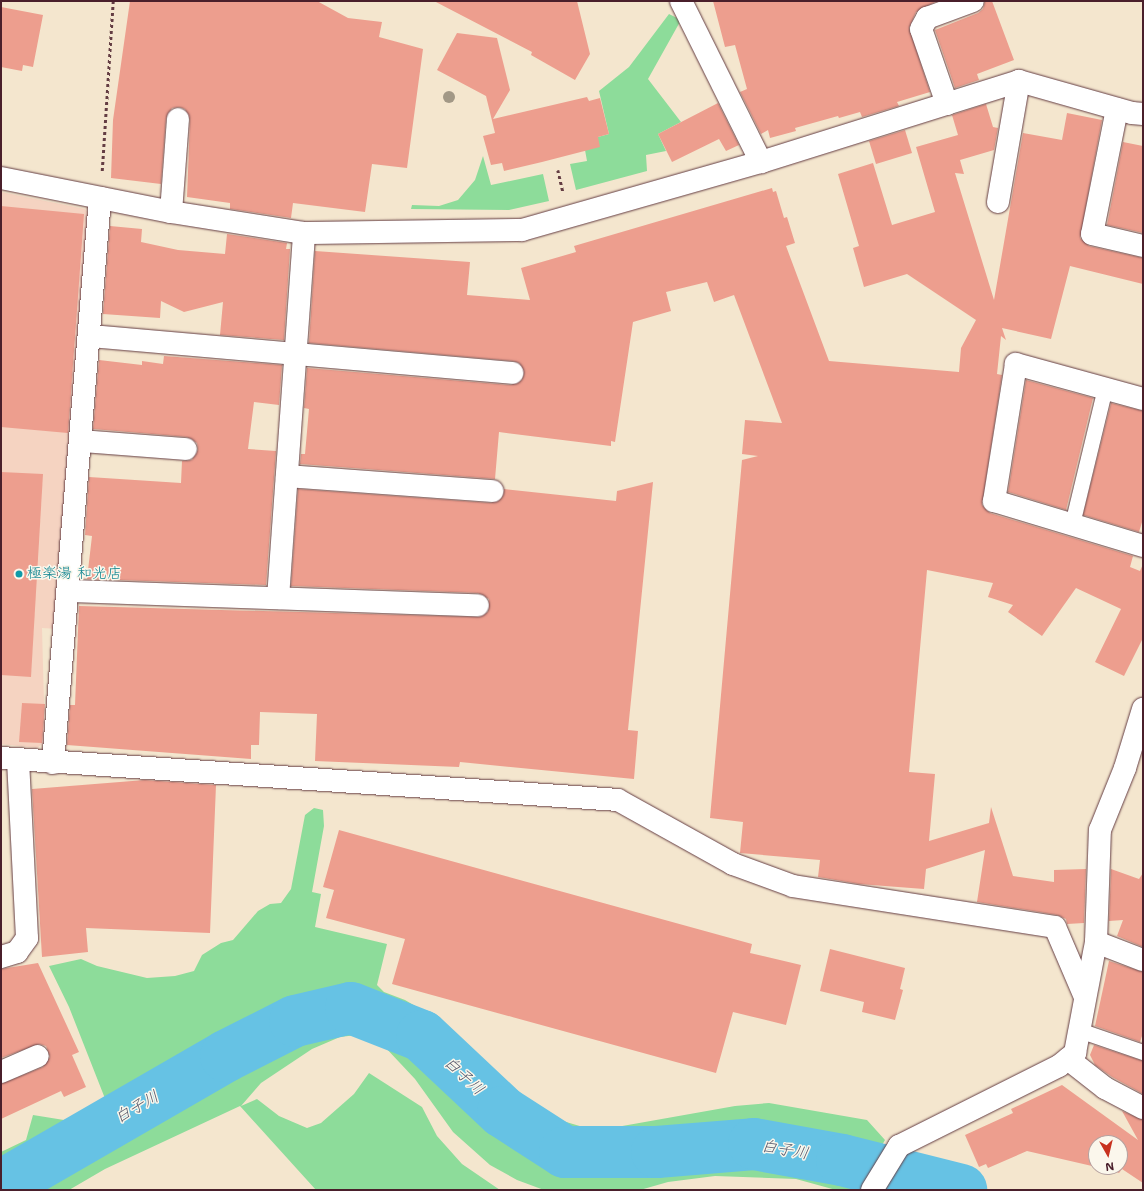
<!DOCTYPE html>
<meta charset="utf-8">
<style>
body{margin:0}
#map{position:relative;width:1144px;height:1191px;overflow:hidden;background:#f4e6ce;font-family:"Shantell Sans","Klee One",sans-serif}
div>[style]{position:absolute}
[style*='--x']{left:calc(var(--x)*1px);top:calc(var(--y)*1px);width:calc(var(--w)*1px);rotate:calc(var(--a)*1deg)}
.built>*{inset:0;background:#f5d3c1}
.green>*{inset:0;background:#8ddc9a}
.river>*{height:52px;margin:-26px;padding:0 26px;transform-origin:26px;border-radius:26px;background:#66c2e4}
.building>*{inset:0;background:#ed9e8e}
.path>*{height:2.5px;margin-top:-1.25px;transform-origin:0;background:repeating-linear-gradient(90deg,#643d43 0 3px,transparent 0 6px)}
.roads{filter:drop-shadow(0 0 1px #643d43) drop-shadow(0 0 1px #643d43)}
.service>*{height:15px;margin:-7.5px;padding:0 7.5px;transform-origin:7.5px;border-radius:7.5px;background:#fff}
.minor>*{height:22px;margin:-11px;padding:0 11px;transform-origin:11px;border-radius:11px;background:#fff}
.trees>*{width:12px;height:12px;margin:-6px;border-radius:50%;background:#a29886}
.dots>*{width:11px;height:11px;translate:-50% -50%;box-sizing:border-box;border:2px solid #fbf7ec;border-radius:50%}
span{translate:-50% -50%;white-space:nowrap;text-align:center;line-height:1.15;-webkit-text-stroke:3px #fbf7ec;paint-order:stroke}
.culture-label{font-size:15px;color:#0d838f}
.left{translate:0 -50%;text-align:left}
.water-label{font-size:16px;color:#54586c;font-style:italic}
.frame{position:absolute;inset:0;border:2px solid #4a1f2b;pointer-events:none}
.north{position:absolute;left:1088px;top:1135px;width:40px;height:40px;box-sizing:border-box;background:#fbf7ec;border:1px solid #b4a19f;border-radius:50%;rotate:172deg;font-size:11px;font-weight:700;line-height:16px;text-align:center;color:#4a1f2b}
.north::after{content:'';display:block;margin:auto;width:14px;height:18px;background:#c8321e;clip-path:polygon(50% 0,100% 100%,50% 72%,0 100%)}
</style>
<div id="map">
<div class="built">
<div style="clip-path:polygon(1px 192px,85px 209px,91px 216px,58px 629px,42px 628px,45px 742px,37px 748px,1px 744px)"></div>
</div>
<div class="green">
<div style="clip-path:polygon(669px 14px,681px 20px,648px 79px,681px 122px,658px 134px,666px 151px,646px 155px,647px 171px,576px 190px,570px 164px,587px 161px,585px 150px,598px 137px,609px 134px,599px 91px,629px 67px)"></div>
<div style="clip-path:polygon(483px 156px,491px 185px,543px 174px,549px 201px,509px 210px,411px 209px,412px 205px,439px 206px,458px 200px,475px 180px)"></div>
<div style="clip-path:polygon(314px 808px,323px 810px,324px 826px,312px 892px,321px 894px,315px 927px,387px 944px,377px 985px,384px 992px,405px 1000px,434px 1017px,526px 1110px,583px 1127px,611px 1128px,735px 1106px,769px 1103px,867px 1120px,885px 1140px,857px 1190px,836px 1190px,796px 1179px,715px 1176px,668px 1182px,640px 1190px,544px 1190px,517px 1180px,490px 1165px,453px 1132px,415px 1079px,384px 1046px,357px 1035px,340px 1037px,312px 1049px,261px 1083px,241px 1106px,257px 1099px,279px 1116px,307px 1128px,321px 1123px,354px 1094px,369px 1073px,422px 1107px,437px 1136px,462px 1164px,500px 1190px,316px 1190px,240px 1106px,105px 1169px,69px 1190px,1px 1190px,1px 1152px,26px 1140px,33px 1115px,64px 1120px,106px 1101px,69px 1007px,49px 966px,81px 959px,97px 966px,147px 978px,175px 976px,194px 971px,202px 955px,221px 943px,233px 940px,258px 911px,270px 904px,281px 903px,291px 889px,305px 815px)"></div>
</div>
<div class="river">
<div style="--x:1;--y:1186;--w:260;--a:-30"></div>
<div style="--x:226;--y:1056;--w:77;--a:-26.9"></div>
<div style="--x:295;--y:1021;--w:57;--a:-13.1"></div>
<div style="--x:351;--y:1008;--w:76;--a:21.5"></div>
<div style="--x:422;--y:1036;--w:111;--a:43.2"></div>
<div style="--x:503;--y:1112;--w:74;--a:32.8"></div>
<div style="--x:565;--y:1152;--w:92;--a:0"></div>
<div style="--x:657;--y:1152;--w:97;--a:-4.7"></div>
<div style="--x:754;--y:1144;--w:89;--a:10.3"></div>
<div style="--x:842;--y:1160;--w:123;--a:14.1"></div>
</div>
<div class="building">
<div style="clip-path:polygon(130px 1px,317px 1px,348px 18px,382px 22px,379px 37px,423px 49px,407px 168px,372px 164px,365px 212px,293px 203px,291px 218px,230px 209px,230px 203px,187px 197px,190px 120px,185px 109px,179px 107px,172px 108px,166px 118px,161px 184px,111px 178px,113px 120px)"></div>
<div style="clip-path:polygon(434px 1px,577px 1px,590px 54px,575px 80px,531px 55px,532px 52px)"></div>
<div style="clip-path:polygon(713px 1px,937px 1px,916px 12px,909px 28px,930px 92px,897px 102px,899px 106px,862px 117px,860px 112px,839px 118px,838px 116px,795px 128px,796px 131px,770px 138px,768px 130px,761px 134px,740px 92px,747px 89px,735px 45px,725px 47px)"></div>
<div style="clip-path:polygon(985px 1px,992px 1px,1014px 60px,977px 74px,979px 80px,955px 88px,935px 30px,978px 13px,983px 9px)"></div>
<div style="clip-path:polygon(1px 7px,43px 15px,33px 67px,23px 65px,22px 71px,1px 67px)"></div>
<div style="clip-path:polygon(457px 33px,497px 38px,510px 90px,493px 119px,587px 97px,589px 101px,600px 98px,609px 134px,598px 137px,600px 147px,542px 162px,504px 171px,502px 163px,491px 165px,483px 136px,495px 133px,486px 96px,437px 70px)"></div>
<div style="clip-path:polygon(718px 103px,739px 145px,726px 151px,719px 139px,672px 162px,658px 134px)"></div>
<div style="clip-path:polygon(986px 104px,993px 127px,998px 128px,994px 150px,960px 160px,964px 174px,955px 173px,994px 300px,1023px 133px,1062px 140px,1067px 113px,1102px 120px,1080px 238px,1089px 246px,1143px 258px,1143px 284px,1070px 266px,1051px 339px,1002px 328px,1006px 340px,1001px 336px,997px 374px,1002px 375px,982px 505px,990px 513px,1133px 556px,1130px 567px,1140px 571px,1143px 564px,1143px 638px,1124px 676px,1095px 662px,1121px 609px,1076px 588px,1042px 636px,1008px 612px,1013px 605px,988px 597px,993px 583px,927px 570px,909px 772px,935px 774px,929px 841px,989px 823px,991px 807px,1013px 876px,1054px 882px,1054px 870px,1086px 869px,1084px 923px,1067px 924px,1066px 919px,1057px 915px,977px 902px,985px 850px,926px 869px,924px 889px,859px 884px,818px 877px,820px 860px,740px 853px,743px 822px,710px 818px,742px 460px,758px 456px,742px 454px,745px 420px,782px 423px,734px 295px,714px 302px,707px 282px,666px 292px,671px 311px,633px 322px,615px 442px,611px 441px,611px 446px,499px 432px,495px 479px,300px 464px,301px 454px,305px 454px,309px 409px,304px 408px,307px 368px,511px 385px,522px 380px,524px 374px,519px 363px,513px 361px,309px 343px,315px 251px,470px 262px,467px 295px,530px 300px,521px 268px,576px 252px,574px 246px,772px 188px,773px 192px,776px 191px,784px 218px,787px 217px,795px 243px,786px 246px,829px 361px,959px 372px,961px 348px,976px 320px,907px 274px,864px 287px,853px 248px,859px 246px,838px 174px,873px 163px,892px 225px,935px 212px,916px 147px,958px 135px,952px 115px)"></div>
<div style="clip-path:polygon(905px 130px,912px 153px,876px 164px,869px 141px)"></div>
<div style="clip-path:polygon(1123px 142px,1143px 146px,1143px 233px,1107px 225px)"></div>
<div style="clip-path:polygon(1px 206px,84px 214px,68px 433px,1px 427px)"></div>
<div style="clip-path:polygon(110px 226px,142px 229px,141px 242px,178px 250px,225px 254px,227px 234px,287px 243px,286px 249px,290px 249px,284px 340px,220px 335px,223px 302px,184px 312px,161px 301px,160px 318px,103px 314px)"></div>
<div style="clip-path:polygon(164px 356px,282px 365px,279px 405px,254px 402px,248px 449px,276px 451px,266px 585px,87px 579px,92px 536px,85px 535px,89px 477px,181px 483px,182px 461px,192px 460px,198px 450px,197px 443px,187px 437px,93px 429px,99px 360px,142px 365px,142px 361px,163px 364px)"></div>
<div style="clip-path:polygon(1026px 380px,1093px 398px,1066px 510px,1008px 492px)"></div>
<div style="clip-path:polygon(1111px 403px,1143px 411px,1143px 519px,1139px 532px,1083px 515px)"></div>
<div style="clip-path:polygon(1px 472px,43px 474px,31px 677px,1px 675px)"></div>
<div style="clip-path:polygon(653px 482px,628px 730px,638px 731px,634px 779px,460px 762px,459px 767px,315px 761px,317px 714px,260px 712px,259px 745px,251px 745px,251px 759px,67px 745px,70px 705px,75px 705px,79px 606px,478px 617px,488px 612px,489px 599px,478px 593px,291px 586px,298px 489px,491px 503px,502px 498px,504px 489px,616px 501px,617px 491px)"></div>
<div style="clip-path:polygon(22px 703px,45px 704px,42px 743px,19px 742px)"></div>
<div style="clip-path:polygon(145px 780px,216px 785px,210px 933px,86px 928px,88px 952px,42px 957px,32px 789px)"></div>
<div style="clip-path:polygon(339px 830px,752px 944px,750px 953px,801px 965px,786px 1025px,733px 1012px,716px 1073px,392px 984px,405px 939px,326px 918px,334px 890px,323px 887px)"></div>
<div style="clip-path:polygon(1111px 869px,1139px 879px,1143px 873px,1143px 947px,1117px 936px,1123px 920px,1109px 921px)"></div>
<div style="clip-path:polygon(830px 949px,905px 968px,900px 989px,903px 990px,895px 1020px,862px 1012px,864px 1002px,820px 991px)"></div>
<div style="clip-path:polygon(1109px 961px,1143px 972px,1143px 1033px,1140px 1042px,1095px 1026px)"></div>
<div style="clip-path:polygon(38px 963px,79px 1052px,72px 1055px,86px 1087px,64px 1097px,61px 1091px,1px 1119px,1px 1084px,43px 1067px,50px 1057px,46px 1046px,39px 1044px,1px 1058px,1px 969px)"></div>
<div style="clip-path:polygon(1094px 1045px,1143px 1061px,1143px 1094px,1112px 1077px,1095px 1065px,1090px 1055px)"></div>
<div style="clip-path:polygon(1062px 1085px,1138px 1140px,1122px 1111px,1143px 1120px,1143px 1183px,1122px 1169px,1119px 1173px,1106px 1167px,1120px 1167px,1120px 1143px,1096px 1143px,1096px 1162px,1094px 1161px,1092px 1166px,1027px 1151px,988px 1168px,986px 1164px,979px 1167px,965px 1135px,1013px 1113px,1011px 1109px)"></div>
</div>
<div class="path">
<div style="--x:558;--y:170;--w:22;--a:77"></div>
<div style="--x:102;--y:171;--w:170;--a:-86.3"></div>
</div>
<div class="roads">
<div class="service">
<div style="--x:1072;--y:524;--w:140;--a:-76.4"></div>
<div style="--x:1079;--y:1030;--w:68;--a:19"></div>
</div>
<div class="minor">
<div style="--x:681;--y:1;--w:180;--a:63.6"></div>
<div style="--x:947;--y:104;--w:79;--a:-109.1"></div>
<div style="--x:921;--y:29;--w:13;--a:-61"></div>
<div style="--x:927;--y:18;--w:49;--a:-20.3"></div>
<div style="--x:1117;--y:109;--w:127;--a:101.3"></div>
<div style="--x:1092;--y:234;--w:52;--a:13.2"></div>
<div style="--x:1;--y:178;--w:173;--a:11.3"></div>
<div style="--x:171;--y:212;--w:135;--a:9"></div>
<div style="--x:304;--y:233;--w:218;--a:-0.8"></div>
<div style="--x:522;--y:230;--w:248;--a:-15.9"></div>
<div style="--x:761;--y:162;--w:270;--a:-17.4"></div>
<div style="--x:1019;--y:81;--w:117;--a:15.8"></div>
<div style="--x:1132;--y:113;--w:11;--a:5"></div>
<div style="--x:998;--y:202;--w:123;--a:-80.2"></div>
<div style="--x:171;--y:212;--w:93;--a:-85.7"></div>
<div style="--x:90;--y:336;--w:424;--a:5"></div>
<div style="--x:1143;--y:399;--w:132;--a:-164.6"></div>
<div style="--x:1016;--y:364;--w:139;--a:99.1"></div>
<div style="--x:994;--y:501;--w:156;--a:16.8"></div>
<div style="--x:81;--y:441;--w:105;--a:4.4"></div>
<div style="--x:287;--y:476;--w:206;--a:4.2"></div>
<div style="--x:68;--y:591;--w:410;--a:2"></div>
<div style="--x:278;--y:598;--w:366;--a:-85.9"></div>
<div style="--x:1;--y:758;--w:618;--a:3.89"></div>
<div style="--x:618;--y:800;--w:132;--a:29.1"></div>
<div style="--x:733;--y:864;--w:64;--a:20.1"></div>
<div style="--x:793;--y:886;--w:265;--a:8.9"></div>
<div style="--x:1055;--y:927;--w:76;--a:66.8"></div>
<div style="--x:53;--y:763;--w:567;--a:-85.24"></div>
<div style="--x:1096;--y:942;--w:50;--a:21"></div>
<div style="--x:1;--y:957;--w:17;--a:-17"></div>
<div style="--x:17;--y:952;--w:17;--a:-54"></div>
<div style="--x:27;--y:938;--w:178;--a:-92.9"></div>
<div style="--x:1068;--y:1059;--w:47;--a:38.1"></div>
<div style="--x:1105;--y:1088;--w:43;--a:27.8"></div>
<div style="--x:1;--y:1072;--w:40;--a:-23.4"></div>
<div style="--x:872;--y:1190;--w:52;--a:-58.5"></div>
<div style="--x:899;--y:1146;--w:179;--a:-26.6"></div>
<div style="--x:1059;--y:1066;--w:21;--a:-39"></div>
<div style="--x:1075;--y:1053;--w:113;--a:-79.3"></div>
<div style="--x:1096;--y:942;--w:112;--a:-88"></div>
<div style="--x:1100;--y:830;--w:67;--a:-68"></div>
<div style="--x:1125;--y:768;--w:62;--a:-73"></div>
</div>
</div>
<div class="trees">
<div style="left:449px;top:97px"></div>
</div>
<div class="dots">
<div style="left:19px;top:574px;background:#0f9aa8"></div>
</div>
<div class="culture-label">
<span class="left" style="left:27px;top:574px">極楽湯 和光店</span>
</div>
<div class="water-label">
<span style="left:464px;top:1076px;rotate:43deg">白子川</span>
<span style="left:137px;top:1107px;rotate:-30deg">白子川</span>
<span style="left:785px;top:1150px;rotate:10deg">白子川</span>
</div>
<div class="frame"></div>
<div class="north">N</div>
</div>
